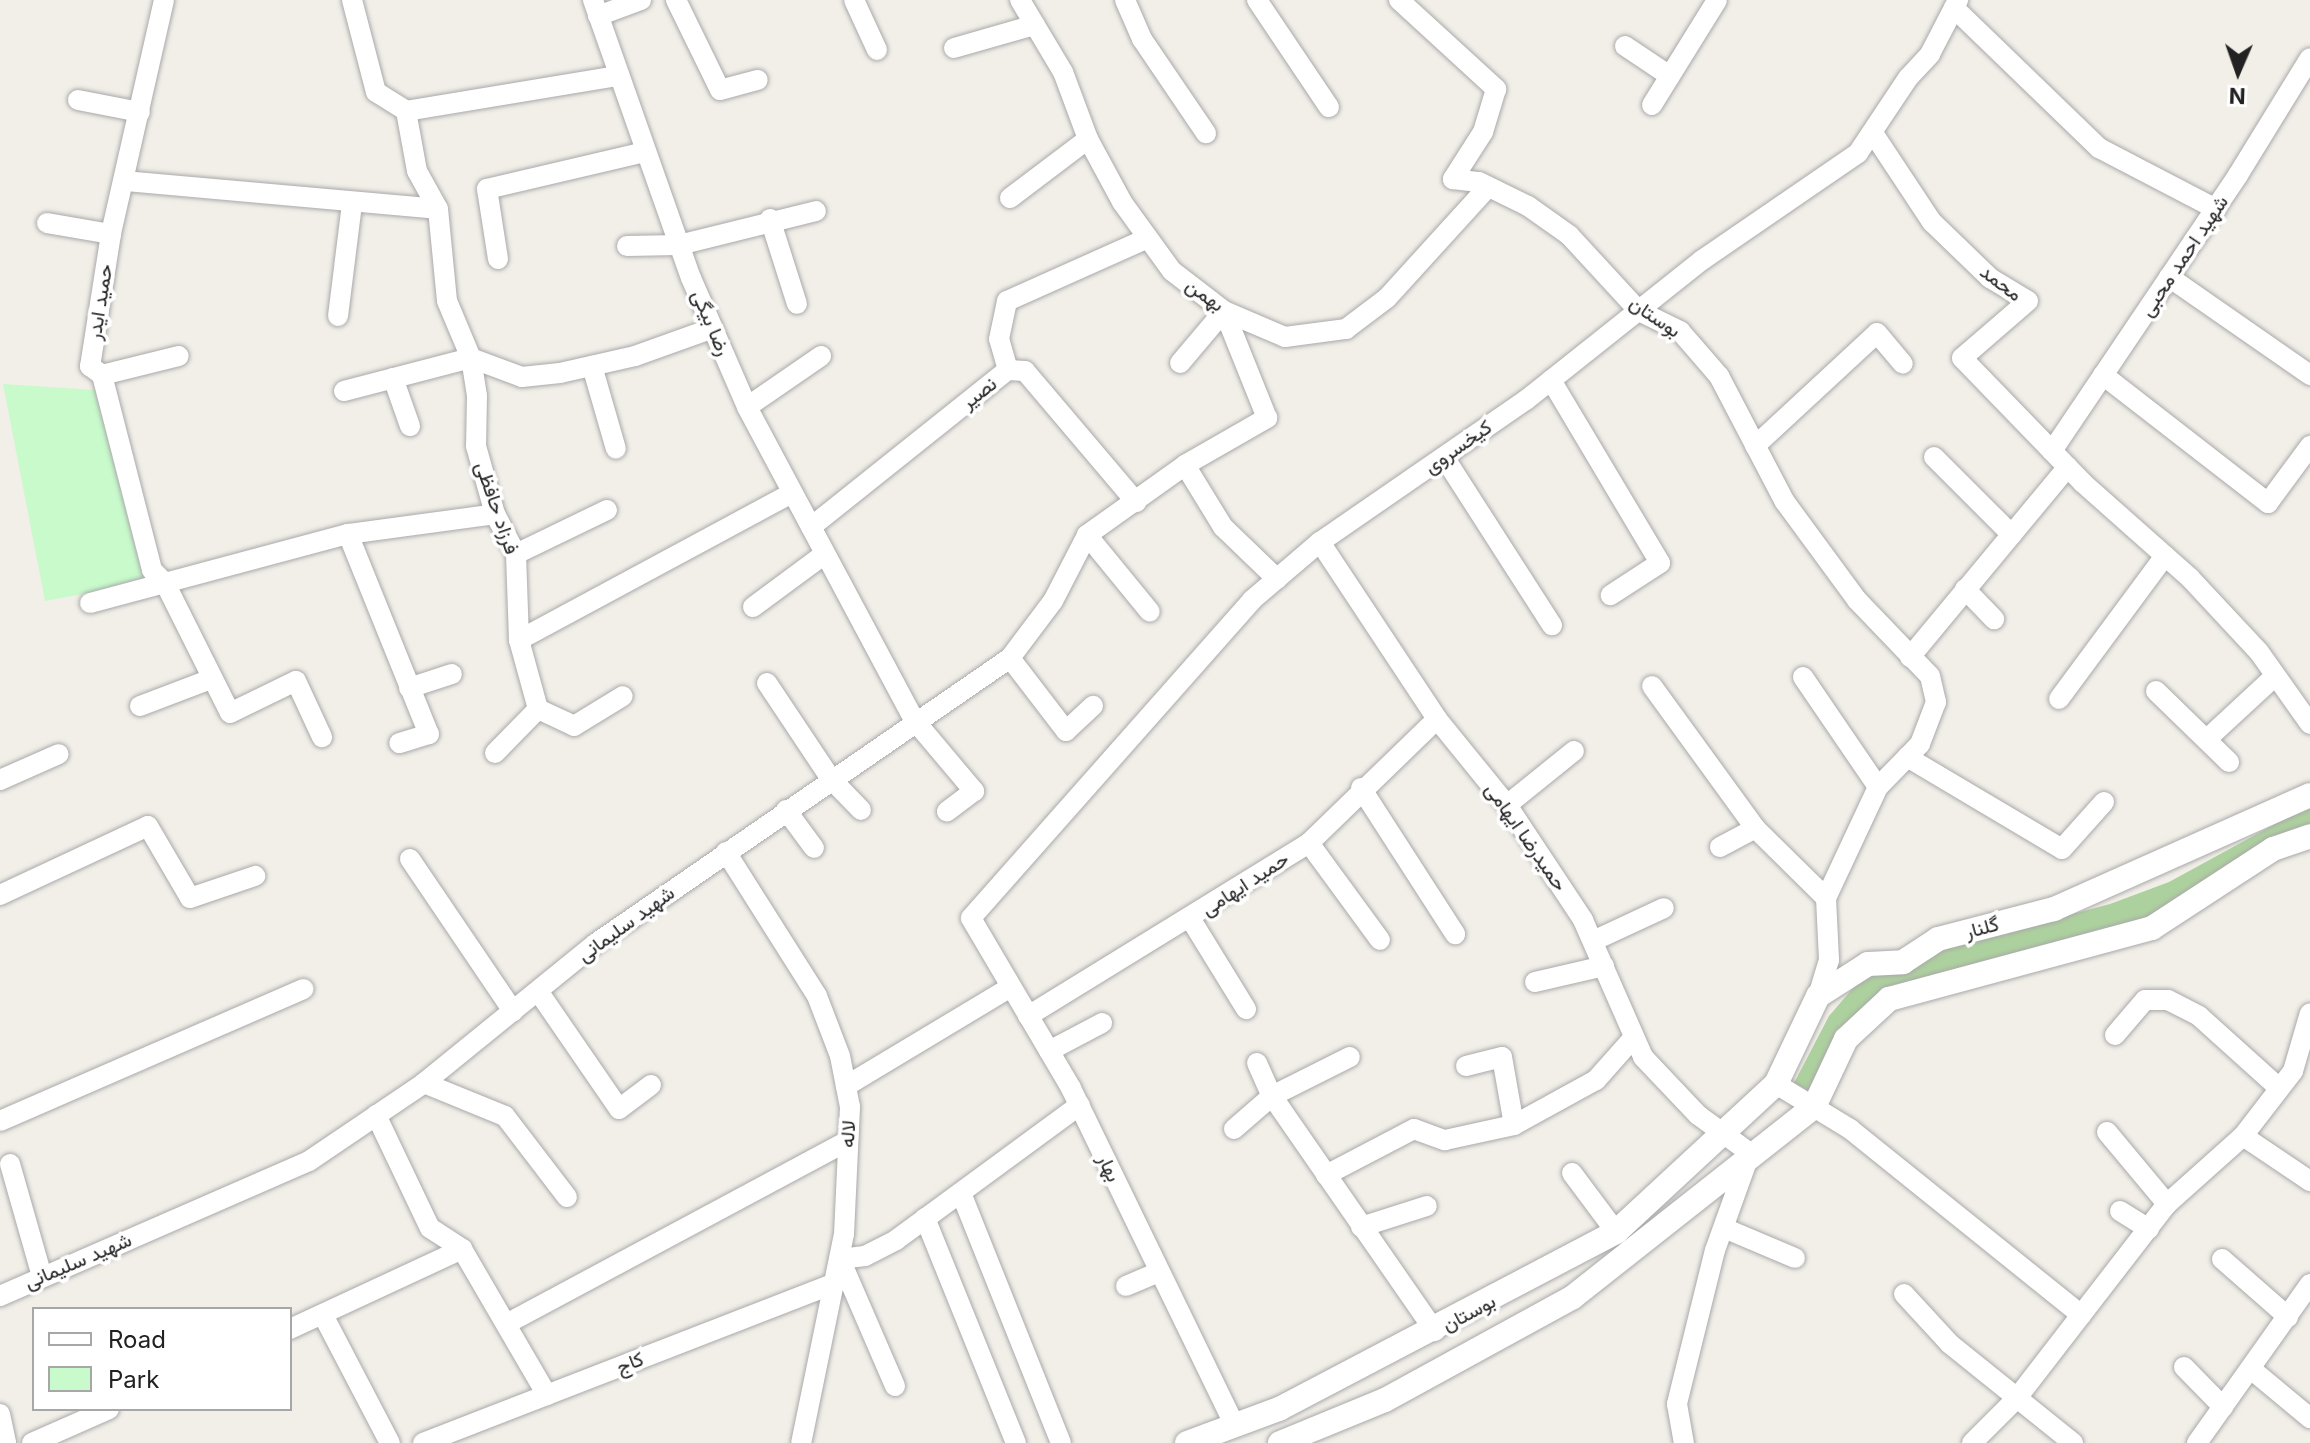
<!DOCTYPE html>
<meta charset="utf-8">
<style>
body{margin:0}
#map{position:relative;width:2310px;height:1443px;overflow:hidden;background:#f2efe9;font-family:Inter,Vazirmatn,sans-serif}
div>[style]{position:absolute}
[style*='--x']{left:calc(var(--x)*1px);top:calc(var(--y)*1px);width:calc(var(--w)*1px);rotate:calc(var(--a)*1deg)}
.forest>*{inset:0;background:#add19e}
.park>*{inset:0;background:#c8facc}
.roads{filter:drop-shadow(0 0 2px #a9a9a9) drop-shadow(0 0 2px #a9a9a9)}
.minor>*{height:20px;margin:-10px;padding:0 10px;transform-origin:10px;border-radius:10px;background:#fff}
.tertiary>*{height:24px;margin:-12px;padding:0 12px;transform-origin:12px;border-radius:12px;background:#fff}
span{translate:-50% -50%;white-space:nowrap;text-align:center;line-height:1.15;-webkit-text-stroke:7px #fff;paint-order:stroke}
.street-label{font-size:20px;color:#222}
.legend{position:absolute;left:32px;top:1307px;width:260px;height:104px;box-sizing:border-box;background:#fff;border:2px solid #a7a7a7;margin:0;padding:10px 14px;list-style:none;font-size:24px;color:#222}
.legend li{display:flex;align-items:center;gap:16px;height:40px}
.legend b{width:40px;border:2px solid #a7a7a7}
.north{position:absolute;left:2198px;top:32px;width:80px;height:80px;-webkit-text-stroke:6px #fff;paint-order:stroke;rotate:182deg;font-size:22px;font-weight:700;line-height:32px;text-align:center;color:#222}
.north::after{content:'';display:block;margin:auto;width:28px;height:36px;background:#222;clip-path:polygon(50% 0,100% 100%,50% 72%,0 100%)}
</style>
<div id="map">
<div class="forest">
<div style="clip-path:polygon(2310px 805px,2310px 829px,2148px 920px,1885px 992px,1814px 1094px,1794px 1083px,1829px 1016px,1859px 981px,1930px 952px,2110px 904px,2169px 882px)"></div>
</div>
<div class="park">
<div style="clip-path:polygon(3px 384px,95px 390px,147px 582px,45px 601px)"></div>
</div>
<div class="roads">
<div class="minor">
<div style="--x:164;--y:0;--w:240;--a:102.8"></div>
<div style="--x:111;--y:234;--w:134;--a:99"></div>
<div style="--x:90;--y:366;--w:15;--a:37"></div>
<div style="--x:102;--y:375;--w:201;--a:75.6"></div>
<div style="--x:152;--y:570;--w:18;--a:45"></div>
<div style="--x:165;--y:583;--w:145;--a:63.4"></div>
<div style="--x:230;--y:713;--w:73;--a:-25.9"></div>
<div style="--x:296;--y:681;--w:62;--a:65.1"></div>
<div style="--x:352;--y:0;--w:95;--a:75.4"></div>
<div style="--x:376;--y:92;--w:36;--a:32"></div>
<div style="--x:406;--y:111;--w:61;--a:79.6"></div>
<div style="--x:417;--y:171;--w:43;--a:61.1"></div>
<div style="--x:438;--y:209;--w:92;--a:84.4"></div>
<div style="--x:447;--y:301;--w:62;--a:67.2"></div>
<div style="--x:471;--y:358;--w:38;--a:81"></div>
<div style="--x:477;--y:396;--w:50;--a:91.1"></div>
<div style="--x:476;--y:446;--w:71;--a:74.4"></div>
<div style="--x:495;--y:514;--w:45;--a:62.3"></div>
<div style="--x:516;--y:554;--w:86;--a:88"></div>
<div style="--x:519;--y:640;--w:72;--a:74.6"></div>
<div style="--x:538;--y:709;--w:40;--a:25"></div>
<div style="--x:574;--y:726;--w:57;--a:-31.5"></div>
<div style="--x:593;--y:0;--w:295;--a:70.6"></div>
<div style="--x:691;--y:278;--w:141;--a:66.5"></div>
<div style="--x:747;--y:407;--w:356;--a:61.9"></div>
<div style="--x:915;--y:721;--w:92;--a:49.9"></div>
<div style="--x:974;--y:791;--w:34;--a:143"></div>
<div style="--x:676;--y:0;--w:100;--a:63.9"></div>
<div style="--x:720;--y:90;--w:39;--a:-15"></div>
<div style="--x:854;--y:0;--w:55;--a:65.3"></div>
<div style="--x:1020;--y:0;--w:84;--a:59.2"></div>
<div style="--x:1063;--y:72;--w:72;--a:69.5"></div>
<div style="--x:1088;--y:139;--w:72;--a:61.6"></div>
<div style="--x:1122;--y:202;--w:85;--a:54.1"></div>
<div style="--x:1172;--y:271;--w:66;--a:37.6"></div>
<div style="--x:1224;--y:311;--w:66;--a:23.1"></div>
<div style="--x:1285;--y:337;--w:62;--a:-7.5"></div>
<div style="--x:1346;--y:329;--w:51;--a:-37.1"></div>
<div style="--x:1387;--y:298;--w:150;--a:-47.7"></div>
<div style="--x:1125;--y:0;--w:43;--a:66.4"></div>
<div style="--x:1142;--y:39;--w:114;--a:55.8"></div>
<div style="--x:1257;--y:0;--w:129;--a:56.1"></div>
<div style="--x:1399;--y:0;--w:132;--a:42.5"></div>
<div style="--x:1496;--y:89;--w:45;--a:106.8"></div>
<div style="--x:1483;--y:132;--w:56;--a:122.6"></div>
<div style="--x:1453;--y:179;--w:26;--a:7"></div>
<div style="--x:1479;--y:182;--w:55;--a:26.1"></div>
<div style="--x:1528;--y:206;--w:50;--a:35.3"></div>
<div style="--x:1569;--y:235;--w:103;--a:47.4"></div>
<div style="--x:1639;--y:311;--w:46;--a:26"></div>
<div style="--x:1680;--y:331;--w:60;--a:49.1"></div>
<div style="--x:1719;--y:376;--w:142;--a:62.4"></div>
<div style="--x:1785;--y:502;--w:122;--a:53.7"></div>
<div style="--x:1857;--y:600;--w:105;--a:46.2"></div>
<div style="--x:1930;--y:676;--w:27;--a:77"></div>
<div style="--x:1936;--y:702;--w:45;--a:110.9"></div>
<div style="--x:1920;--y:744;--w:60;--a:134.3"></div>
<div style="--x:1878;--y:787;--w:123;--a:115.1"></div>
<div style="--x:1826;--y:898;--w:62;--a:87.2"></div>
<div style="--x:1829;--y:960;--w:38;--a:107"></div>
<div style="--x:1954;--y:8;--w:202;--a:44"></div>
<div style="--x:2099;--y:148;--w:132;--a:27.5"></div>
<div style="--x:598;--y:16;--w:46;--a:-20.4"></div>
<div style="--x:1625;--y:46;--w:54;--a:33.7"></div>
<div style="--x:954;--y:48;--w:84;--a:-15.9"></div>
<div style="--x:78;--y:100;--w:63;--a:11"></div>
<div style="--x:1652;--y:105;--w:123;--a:-58.2"></div>
<div style="--x:406;--y:111;--w:214;--a:-9.4"></div>
<div style="--x:1873;--y:133;--w:107;--a:56.5"></div>
<div style="--x:1932;--y:222;--w:81;--a:44"></div>
<div style="--x:1990;--y:278;--w:44;--a:31.2"></div>
<div style="--x:2028;--y:301;--w:87;--a:139.2"></div>
<div style="--x:1962;--y:358;--w:174;--a:45.9"></div>
<div style="--x:2083;--y:483;--w:143;--a:41.6"></div>
<div style="--x:2190;--y:578;--w:101;--a:47"></div>
<div style="--x:2259;--y:652;--w:88;--a:54.7"></div>
<div style="--x:125;--y:181;--w:314;--a:5.1"></div>
<div style="--x:1010;--y:198;--w:98;--a:-37.1"></div>
<div style="--x:770;--y:219;--w:89;--a:72.4"></div>
<div style="--x:47;--y:223;--w:65;--a:9.8"></div>
<div style="--x:627;--y:246;--w:52;--a:-1.1"></div>
<div style="--x:679;--y:245;--w:141;--a:-13.9"></div>
<div style="--x:498;--y:259;--w:71;--a:-98.9"></div>
<div style="--x:487;--y:189;--w:162;--a:-13.2"></div>
<div style="--x:2169;--y:277;--w:172;--a:34.8"></div>
<div style="--x:338;--y:316;--w:113;--a:-82.9"></div>
<div style="--x:592;--y:366;--w:86;--a:73.9"></div>
<div style="--x:1008;--y:370;--w:17;--a:3"></div>
<div style="--x:1025;--y:371;--w:172;--a:49.7"></div>
<div style="--x:102;--y:375;--w:79;--a:-13.9"></div>
<div style="--x:2103;--y:375;--w:209;--a:37.8"></div>
<div style="--x:2268;--y:503;--w:71;--a:-53.6"></div>
<div style="--x:393;--y:378;--w:51;--a:70.5"></div>
<div style="--x:1551;--y:380;--w:213;--a:59.2"></div>
<div style="--x:1660;--y:563;--w:59;--a:146.9"></div>
<div style="--x:344;--y:391;--w:131;--a:-14.6"></div>
<div style="--x:471;--y:358;--w:54;--a:20.4"></div>
<div style="--x:522;--y:377;--w:38;--a:-6"></div>
<div style="--x:560;--y:373;--w:77;--a:-12.8"></div>
<div style="--x:635;--y:356;--w:83;--a:-19.7"></div>
<div style="--x:747;--y:407;--w:90;--a:-34.6"></div>
<div style="--x:1755;--y:446;--w:166;--a:-42.8"></div>
<div style="--x:1877;--y:333;--w:40;--a:50"></div>
<div style="--x:2052;--y:451;--w:333;--a:-56"></div>
<div style="--x:2238;--y:175;--w:137;--a:-58.4"></div>
<div style="--x:1444;--y:457;--w:200;--a:57.3"></div>
<div style="--x:1934;--y:457;--w:110;--a:45"></div>
<div style="--x:1185;--y:465;--w:73;--a:58.5"></div>
<div style="--x:1223;--y:527;--w:75;--a:43.9"></div>
<div style="--x:811;--y:527;--w:252;--a:-38.6"></div>
<div style="--x:1008;--y:370;--w:32;--a:-106"></div>
<div style="--x:999;--y:339;--w:39;--a:-78"></div>
<div style="--x:1007;--y:301;--w:154;--a:-24.1"></div>
<div style="--x:348;--y:534;--w:216;--a:68"></div>
<div style="--x:429;--y:734;--w:31;--a:163"></div>
<div style="--x:1087;--y:535;--w:99;--a:50.7"></div>
<div style="--x:1320;--y:542;--w:212;--a:56.5"></div>
<div style="--x:1437;--y:719;--w:111;--a:50.9"></div>
<div style="--x:1507;--y:805;--w:138;--a:56.5"></div>
<div style="--x:1583;--y:920;--w:150;--a:66.3"></div>
<div style="--x:1643;--y:1057;--w:80;--a:46.5"></div>
<div style="--x:1698;--y:1115;--w:64;--a:36.2"></div>
<div style="--x:1750;--y:1153;--w:103;--a:109.8"></div>
<div style="--x:1715;--y:1250;--w:159;--a:103.9"></div>
<div style="--x:1677;--y:1404;--w:40;--a:80"></div>
<div style="--x:516;--y:554;--w:101;--a:-25.8"></div>
<div style="--x:1965;--y:589;--w:42;--a:46"></div>
<div style="--x:90;--y:603;--w:267;--a:-15"></div>
<div style="--x:348;--y:534;--w:148;--a:-7.7"></div>
<div style="--x:753;--y:607;--w:86;--a:-36.5"></div>
<div style="--x:519;--y:640;--w:310;--a:-28.3"></div>
<div style="--x:1910;--y:657;--w:247;--a:-50.3"></div>
<div style="--x:1010;--y:658;--w:92;--a:52.5"></div>
<div style="--x:1066;--y:731;--w:37;--a:-43"></div>
<div style="--x:1803;--y:677;--w:133;--a:55.7"></div>
<div style="--x:767;--y:683;--w:115;--a:56.3"></div>
<div style="--x:831;--y:779;--w:43;--a:45.9"></div>
<div style="--x:1652;--y:686;--w:175;--a:54"></div>
<div style="--x:1755;--y:828;--w:100;--a:44.6"></div>
<div style="--x:409;--y:688;--w:45;--a:-18"></div>
<div style="--x:2156;--y:691;--w:102;--a:44.2"></div>
<div style="--x:2059;--y:699;--w:178;--a:-53.5"></div>
<div style="--x:140;--y:706;--w:76;--a:-20.8"></div>
<div style="--x:2207;--y:739;--w:93;--a:-42.8"></div>
<div style="--x:495;--y:753;--w:62;--a:-45.7"></div>
<div style="--x:1907;--y:757;--w:180;--a:30.7"></div>
<div style="--x:2062;--y:849;--w:63;--a:-48.2"></div>
<div style="--x:0;--y:780;--w:64;--a:-23.8"></div>
<div style="--x:1361;--y:788;--w:174;--a:57.2"></div>
<div style="--x:1507;--y:805;--w:86;--a:-38.9"></div>
<div style="--x:786;--y:810;--w:47;--a:53.6"></div>
<div style="--x:1309;--y:843;--w:120;--a:53.8"></div>
<div style="--x:1720;--y:847;--w:40;--a:-28"></div>
<div style="--x:726;--y:852;--w:170;--a:57.7"></div>
<div style="--x:817;--y:996;--w:64;--a:69"></div>
<div style="--x:840;--y:1056;--w:52;--a:78.9"></div>
<div style="--x:850;--y:1107;--w:127;--a:92.7"></div>
<div style="--x:844;--y:1234;--w:213;--a:101.6"></div>
<div style="--x:410;--y:859;--w:184;--a:55.9"></div>
<div style="--x:0;--y:895;--w:163;--a:-25"></div>
<div style="--x:148;--y:826;--w:83;--a:59.7"></div>
<div style="--x:190;--y:898;--w:69;--a:-18.7"></div>
<div style="--x:1190;--y:918;--w:107;--a:58.4"></div>
<div style="--x:1593;--y:941;--w:78;--a:-24.9"></div>
<div style="--x:1535;--y:982;--w:71;--a:-13.1"></div>
<div style="--x:538;--y:991;--w:143;--a:55.5"></div>
<div style="--x:619;--y:1109;--w:40;--a:-37"></div>
<div style="--x:1028;--y:1016;--w:330;--a:-31.6"></div>
<div style="--x:1309;--y:843;--w:178;--a:-44.1"></div>
<div style="--x:2115;--y:1035;--w:46;--a:-49.4"></div>
<div style="--x:2145;--y:1000;--w:23;--a:0"></div>
<div style="--x:2168;--y:1000;--w:35;--a:27"></div>
<div style="--x:2199;--y:1016;--w:108;--a:42"></div>
<div style="--x:1049;--y:1051;--w:60;--a:-27.8"></div>
<div style="--x:1257;--y:1063;--w:36;--a:66"></div>
<div style="--x:1272;--y:1096;--w:286;--a:55.3"></div>
<div style="--x:1466;--y:1066;--w:37;--a:-14"></div>
<div style="--x:1502;--y:1057;--w:69;--a:80"></div>
<div style="--x:424;--y:1083;--w:87;--a:22.2"></div>
<div style="--x:505;--y:1116;--w:102;--a:52.6"></div>
<div style="--x:1776;--y:1084;--w:87;--a:31.3"></div>
<div style="--x:1850;--y:1129;--w:297;--a:38.8"></div>
<div style="--x:846;--y:1086;--w:190;--a:-31"></div>
<div style="--x:376;--y:1115;--w:125;--a:64.5"></div>
<div style="--x:430;--y:1228;--w:38;--a:33"></div>
<div style="--x:462;--y:1249;--w:169;--a:59.8"></div>
<div style="--x:0;--y:1121;--w:331;--a:-23.5"></div>
<div style="--x:1234;--y:1129;--w:50;--a:-41"></div>
<div style="--x:1272;--y:1096;--w:87;--a:-26.6"></div>
<div style="--x:2107;--y:1132;--w:94;--a:50.2"></div>
<div style="--x:2243;--y:1136;--w:81;--a:33.9"></div>
<div style="--x:10;--y:1164;--w:113;--a:74.1"></div>
<div style="--x:1572;--y:1173;--w:74;--a:53.3"></div>
<div style="--x:1326;--y:1175;--w:99;--a:-27.6"></div>
<div style="--x:1414;--y:1129;--w:33;--a:20"></div>
<div style="--x:1445;--y:1140;--w:71;--a:-12.3"></div>
<div style="--x:1514;--y:1125;--w:94;--a:-28.8"></div>
<div style="--x:1596;--y:1080;--w:57;--a:-48.5"></div>
<div style="--x:961;--y:1193;--w:269;--a:68.2"></div>
<div style="--x:2120;--y:1211;--w:34;--a:32"></div>
<div style="--x:925;--y:1218;--w:243;--a:68"></div>
<div style="--x:1361;--y:1227;--w:69;--a:-17.7"></div>
<div style="--x:1724;--y:1228;--w:77;--a:22.9"></div>
<div style="--x:2222;--y:1259;--w:88;--a:41.3"></div>
<div style="--x:1126;--y:1286;--w:34;--a:-23"></div>
<div style="--x:1904;--y:1294;--w:68;--a:47.4"></div>
<div style="--x:1950;--y:1344;--w:158;--a:38.8"></div>
<div style="--x:0;--y:1296;--w:337;--a:-23.6"></div>
<div style="--x:309;--y:1161;--w:139;--a:-34.1"></div>
<div style="--x:424;--y:1083;--w:220;--a:-39.1"></div>
<div style="--x:595;--y:944;--w:504;--a:-34.57"></div>
<div style="--x:1010;--y:658;--w:71;--a:-53"></div>
<div style="--x:1053;--y:601;--w:74;--a:-62.7"></div>
<div style="--x:1087;--y:535;--w:120;--a:-35.5"></div>
<div style="--x:1185;--y:465;--w:95;--a:-29.8"></div>
<div style="--x:1267;--y:418;--w:115;--a:-111.9"></div>
<div style="--x:1224;--y:311;--w:68;--a:130.2"></div>
<div style="--x:323;--y:1315;--w:144;--a:62.4"></div>
<div style="--x:508;--y:1323;--w:385;--a:-28.2"></div>
<div style="--x:290;--y:1329;--w:190;--a:-24.9"></div>
<div style="--x:2184;--y:1367;--w:56;--a:45.7"></div>
<div style="--x:2251;--y:1369;--w:77;--a:39.7"></div>
<div style="--x:895;--y:1386;--w:138;--a:-113.4"></div>
<div style="--x:840;--y:1259;--w:25;--a:-7"></div>
<div style="--x:865;--y:1256;--w:35;--a:-27"></div>
<div style="--x:896;--y:1240;--w:228;--a:-36.3"></div>
<div style="--x:0;--y:1414;--w:30;--a:78"></div>
<div style="--x:1235;--y:1426;--w:376;--a:-115.9"></div>
<div style="--x:1071;--y:1088;--w:197;--a:-120.5"></div>
<div style="--x:971;--y:918;--w:424;--a:-48.5"></div>
<div style="--x:1252;--y:600;--w:89;--a:-40.5"></div>
<div style="--x:1320;--y:542;--w:250;--a:-34.6"></div>
<div style="--x:1526;--y:400;--w:225;--a:-38.5"></div>
<div style="--x:1702;--y:260;--w:189;--a:-34.4"></div>
<div style="--x:1858;--y:153;--w:90;--a:-56.3"></div>
<div style="--x:1908;--y:78;--w:33;--a:-47"></div>
<div style="--x:1930;--y:54;--w:61;--a:-62.6"></div>
<div style="--x:32;--y:1443;--w:84;--a:-23.8"></div>
<div style="--x:423;--y:1443;--w:443;--a:-21.2"></div>
<div style="--x:1972;--y:1443;--w:64;--a:-45"></div>
<div style="--x:2017;--y:1398;--w:245;--a:-52.3"></div>
<div style="--x:2167;--y:1204;--w:102;--a:-41.8"></div>
<div style="--x:2243;--y:1136;--w:82;--a:-52.4"></div>
<div style="--x:2293;--y:1071;--w:60;--a:-73.7"></div>
<div style="--x:2197;--y:1443;--w:195;--a:-54.6"></div>
</div>
<div class="tertiary">
<div style="--x:1187;--y:1443;--w:98;--a:-20.3"></div>
<div style="--x:1279;--y:1409;--w:381;--a:-27.7"></div>
<div style="--x:1616;--y:1232;--w:218;--a:-42.8"></div>
<div style="--x:1776;--y:1084;--w:98;--a:-64.5"></div>
<div style="--x:1818;--y:996;--w:59;--a:-32.6"></div>
<div style="--x:1868;--y:964;--w:35;--a:-3"></div>
<div style="--x:1903;--y:962;--w:42;--a:-33.3"></div>
<div style="--x:1938;--y:939;--w:120;--a:-14.5"></div>
<div style="--x:2054;--y:909;--w:280;--a:-24"></div>
<div style="--x:1280;--y:1443;--w:113;--a:-22.3"></div>
<div style="--x:1385;--y:1400;--w:214;--a:-28.7"></div>
<div style="--x:1573;--y:1297;--w:307;--a:-38.3"></div>
<div style="--x:1814;--y:1107;--w:75;--a:-64.8"></div>
<div style="--x:1846;--y:1039;--w:59;--a:-42.9"></div>
<div style="--x:1889;--y:999;--w:272;--a:-15.1"></div>
<div style="--x:2152;--y:928;--w:145;--a:-33.1"></div>
<div style="--x:2273;--y:849;--w:39;--a:-19"></div>
</div>
</div>
<div class="street-label">
<span style="left:2184px;top:256px;rotate:-56deg">شهید احمد محبی</span>
<span style="left:2001px;top:283px;rotate:37deg">محمد</span>
<span style="left:1205px;top:295px;rotate:36deg">بهمن</span>
<span style="left:100px;top:302px;rotate:-81deg">حمید ایدر</span>
<span style="left:1655px;top:317px;rotate:34deg">بوستان</span>
<span style="left:711px;top:323px;rotate:67deg">رضا بیگی</span>
<span style="left:979px;top:393px;rotate:-38deg">نصیر</span>
<span style="left:1458px;top:447px;rotate:-35deg">کیخسروی</span>
<span style="left:497px;top:508px;rotate:71deg">فرزاد حافظی</span>
<span style="left:1526px;top:837px;rotate:55deg">حمیدرضا ایهامی</span>
<span style="left:1245px;top:884px;rotate:-33deg">حمید ایهامی</span>
<span style="left:626px;top:924px;rotate:-36deg">شهید سلیمانی</span>
<span style="left:1982px;top:928px;rotate:-15deg">گلنار</span>
<span style="left:848px;top:1134px;rotate:-86deg">لاله</span>
<span style="left:1109px;top:1168px;rotate:65deg">بهار</span>
<span style="left:78px;top:1261px;rotate:-23deg">شهید سلیمانی</span>
<span style="left:1469px;top:1313px;rotate:-28deg">بوستان</span>
<span style="left:630px;top:1363px;rotate:-21deg">کاج</span>
</div>
<ul class="legend">
<li><b style="height:10px;background:#fff"></b>Road</li>
<li><b style="height:22px;background:#c8facc"></b>Park</li>
</ul>
<div class="north">N</div>
</div>
